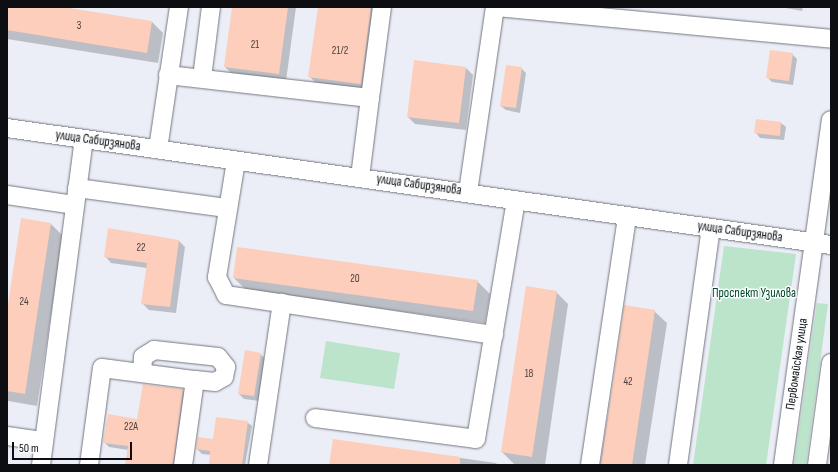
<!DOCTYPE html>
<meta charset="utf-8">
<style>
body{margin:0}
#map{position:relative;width:838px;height:472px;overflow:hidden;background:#ebeef7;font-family:"Sofia Sans Condensed",sans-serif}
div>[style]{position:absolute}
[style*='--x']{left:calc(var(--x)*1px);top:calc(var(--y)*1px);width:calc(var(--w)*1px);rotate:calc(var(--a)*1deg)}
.green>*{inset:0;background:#bbe4cb}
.shadow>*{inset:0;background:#0003}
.building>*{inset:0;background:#fdcebb}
.roads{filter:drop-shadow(0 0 1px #73767e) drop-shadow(0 0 1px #73767e)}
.minor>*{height:18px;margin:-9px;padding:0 9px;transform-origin:9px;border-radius:9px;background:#fff}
span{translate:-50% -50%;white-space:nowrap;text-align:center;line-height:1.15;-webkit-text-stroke:3px #fbfcfe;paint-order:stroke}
.number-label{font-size:11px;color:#493e3c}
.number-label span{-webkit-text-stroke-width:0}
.street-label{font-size:13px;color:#0d0e11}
.park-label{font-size:13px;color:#02492b}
.frame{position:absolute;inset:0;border:8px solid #0d0e11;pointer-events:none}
.scale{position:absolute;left:12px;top:442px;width:120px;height:18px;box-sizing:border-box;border:2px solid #0d0e11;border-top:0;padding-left:5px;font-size:12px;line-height:14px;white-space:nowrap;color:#0d0e11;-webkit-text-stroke:3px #fbfcfe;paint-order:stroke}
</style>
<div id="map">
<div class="green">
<div style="clip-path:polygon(724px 246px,796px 254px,766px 465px,693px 465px)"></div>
<div style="clip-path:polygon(817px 303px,828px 304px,806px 465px,794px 465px)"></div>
<div style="clip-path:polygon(326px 341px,400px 353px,394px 389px,320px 378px)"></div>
</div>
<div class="shadow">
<div style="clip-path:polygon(7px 7px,57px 7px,152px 22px,163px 33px,158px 63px,7px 39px)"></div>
<div style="clip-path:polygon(233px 7px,296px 7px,286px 81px,232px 74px,225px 67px)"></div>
<div style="clip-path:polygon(319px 7px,381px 7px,368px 91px,317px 84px,309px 76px)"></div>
<div style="clip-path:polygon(780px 7px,803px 7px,802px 11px)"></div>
<div style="clip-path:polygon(792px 54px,797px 59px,793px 85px,772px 82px,767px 77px)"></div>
<div style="clip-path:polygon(415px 61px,466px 68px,473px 75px,466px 130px,415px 124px,408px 117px)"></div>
<div style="clip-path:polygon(521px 68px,526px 73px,520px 113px,506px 110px,501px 106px)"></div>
<div style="clip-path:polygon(781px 123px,786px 127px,784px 140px,760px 138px,756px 133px)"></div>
<div style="clip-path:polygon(51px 224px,63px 236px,37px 406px,8px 401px,7px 318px)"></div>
<div style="clip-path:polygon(178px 240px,185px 247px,176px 313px,149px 310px,142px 303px,147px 268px,111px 263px,105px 256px)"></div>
<div style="clip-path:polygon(234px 278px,477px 281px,490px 294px,485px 323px,246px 290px)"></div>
<div style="clip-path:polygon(556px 292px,568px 304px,545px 465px,514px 464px,502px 452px)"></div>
<div style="clip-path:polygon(625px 307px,654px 311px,667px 323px,645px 465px,600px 465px)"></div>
<div style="clip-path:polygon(260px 354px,265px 358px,259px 401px,244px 399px,239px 394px)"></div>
<div style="clip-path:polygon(183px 390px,187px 395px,178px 465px,126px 465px,128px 450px,109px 447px,104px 442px)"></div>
<div style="clip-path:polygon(247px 422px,252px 426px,245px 465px,210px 465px,211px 455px,202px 454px,197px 449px)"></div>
<div style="clip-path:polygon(334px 440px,496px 463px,498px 465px,330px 465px)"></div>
</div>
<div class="building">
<div style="clip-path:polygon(7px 7px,63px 7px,152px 21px,147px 53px,7px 30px)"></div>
<div style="clip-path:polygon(232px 7px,288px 7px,279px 74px,224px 67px)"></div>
<div style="clip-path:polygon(318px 7px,371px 7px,361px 84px,308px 77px)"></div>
<div style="clip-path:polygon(770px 50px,793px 53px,789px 81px,766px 78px)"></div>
<div style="clip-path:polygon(414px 60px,466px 67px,459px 123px,407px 117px)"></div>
<div style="clip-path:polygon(506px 65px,522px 67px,516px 108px,500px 106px)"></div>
<div style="clip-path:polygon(756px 119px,781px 122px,780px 136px,754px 133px)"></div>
<div style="clip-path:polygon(21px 218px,51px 223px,25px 394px,7px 391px,7px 311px)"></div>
<div style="clip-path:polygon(108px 228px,179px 240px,170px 307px,141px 304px,147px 263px,104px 257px)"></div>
<div style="clip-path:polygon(237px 247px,478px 280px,473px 311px,233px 278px)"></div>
<div style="clip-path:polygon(526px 286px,557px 291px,532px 457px,501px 452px)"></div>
<div style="clip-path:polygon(624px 305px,655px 310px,632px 465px,601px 465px)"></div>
<div style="clip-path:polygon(245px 350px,261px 353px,254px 396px,238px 394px)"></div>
<div style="clip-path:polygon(143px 384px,183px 389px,173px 465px,125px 465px,128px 446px,103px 443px,108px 414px,137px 419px)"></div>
<div style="clip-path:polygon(216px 417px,248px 421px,242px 465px,209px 465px,210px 451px,196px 449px,198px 437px,213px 439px)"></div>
<div style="clip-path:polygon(333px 439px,460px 457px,460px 465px,329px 465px)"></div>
</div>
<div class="roads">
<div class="minor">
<div style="--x:495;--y:7;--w:338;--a:5.4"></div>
<div style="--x:168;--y:75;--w:203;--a:6.5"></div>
<div style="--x:370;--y:98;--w:80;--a:97.2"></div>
<div style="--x:202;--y:78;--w:72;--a:-82.8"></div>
<div style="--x:370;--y:98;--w:92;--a:-82.5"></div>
<div style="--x:7;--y:128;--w:832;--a:8.08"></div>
<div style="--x:158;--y:149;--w:144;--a:-81.6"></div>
<div style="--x:236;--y:161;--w:118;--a:99.3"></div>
<div style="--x:217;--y:277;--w:20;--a:63"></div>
<div style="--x:226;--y:295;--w:271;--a:8.5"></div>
<div style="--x:77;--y:188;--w:151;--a:7.6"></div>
<div style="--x:468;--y:192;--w:187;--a:-81.7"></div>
<div style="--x:7;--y:195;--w:69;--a:8.4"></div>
<div style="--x:142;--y:373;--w:16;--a:-86"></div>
<div style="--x:143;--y:357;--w:13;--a:-32"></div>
<div style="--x:154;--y:350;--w:64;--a:6.2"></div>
<div style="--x:218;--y:357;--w:13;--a:51"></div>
<div style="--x:226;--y:367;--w:10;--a:101"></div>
<div style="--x:224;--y:377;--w:10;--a:151"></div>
<div style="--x:215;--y:382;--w:20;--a:-174"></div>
<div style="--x:315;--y:418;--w:162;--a:7.4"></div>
<div style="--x:476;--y:439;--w:242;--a:-80.5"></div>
<div style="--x:7;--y:436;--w:37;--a:8"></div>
<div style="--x:41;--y:465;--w:329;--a:-82.5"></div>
<div style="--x:89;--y:465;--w:98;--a:-82.4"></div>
<div style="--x:102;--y:368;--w:94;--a:7.4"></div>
<div style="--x:195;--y:380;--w:86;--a:98"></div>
<div style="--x:258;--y:465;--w:164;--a:-81.6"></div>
<div style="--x:590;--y:465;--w:252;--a:-81.5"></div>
<div style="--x:678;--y:465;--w:239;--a:-82.1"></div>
<div style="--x:783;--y:465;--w:348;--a:-82.1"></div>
<div style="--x:817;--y:465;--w:103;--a:-82.2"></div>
</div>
</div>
<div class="number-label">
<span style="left:79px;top:26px">3</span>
<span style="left:255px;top:45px">21</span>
<span style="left:340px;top:51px">21/2</span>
<span style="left:141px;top:248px">22</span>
<span style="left:355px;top:279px">20</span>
<span style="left:24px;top:302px">24</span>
<span style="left:529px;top:374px">18</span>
<span style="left:628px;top:382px">42</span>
<span style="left:131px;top:427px">22А</span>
</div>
<div class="street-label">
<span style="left:98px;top:141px;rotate:8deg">улица Сабирзянова</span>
<span style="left:419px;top:185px;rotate:8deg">улица Сабирзянова</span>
<span style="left:740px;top:232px;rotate:8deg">улица Сабирзянова</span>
<span style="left:797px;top:364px;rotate:-82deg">Первомайская улица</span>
</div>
<div class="park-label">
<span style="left:754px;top:293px">Проспект Узилова</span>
</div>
<div class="frame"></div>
<div class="scale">50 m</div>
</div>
